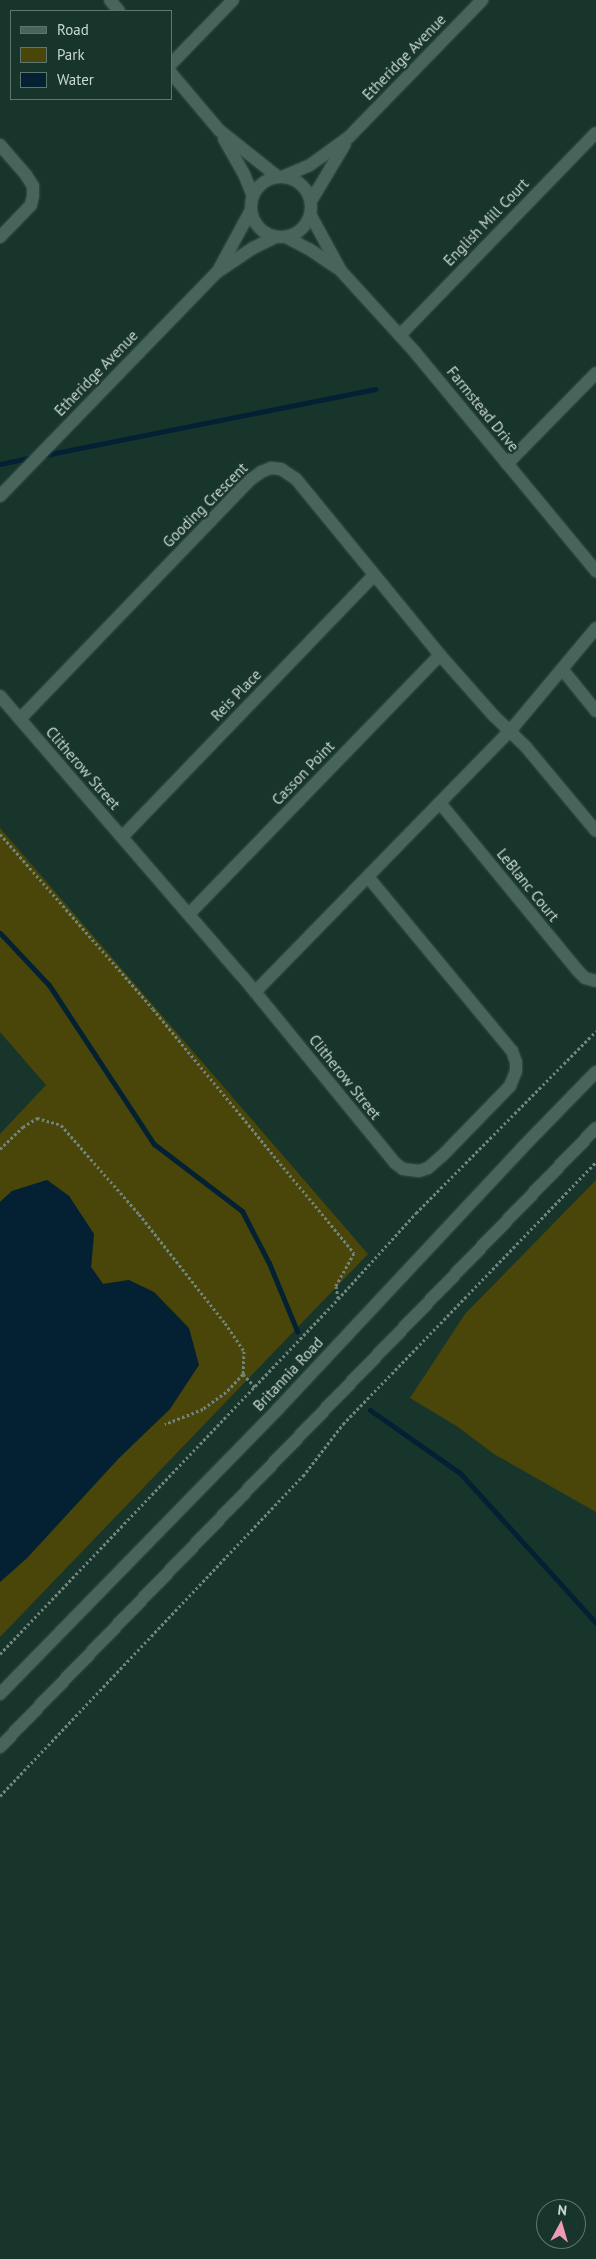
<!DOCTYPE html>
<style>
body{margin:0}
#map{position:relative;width:596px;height:2259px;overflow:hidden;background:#18352c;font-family:"PT Sans",sans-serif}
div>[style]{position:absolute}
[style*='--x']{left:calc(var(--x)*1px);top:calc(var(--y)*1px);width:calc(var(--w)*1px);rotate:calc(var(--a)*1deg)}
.green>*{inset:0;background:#4a4509}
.water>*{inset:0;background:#042133}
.stream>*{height:5px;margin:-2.5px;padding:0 2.5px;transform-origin:2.5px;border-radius:2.5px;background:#042133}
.path>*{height:3px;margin-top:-1.5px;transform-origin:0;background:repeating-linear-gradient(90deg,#6f857e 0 2.5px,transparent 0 5px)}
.roads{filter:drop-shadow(0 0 1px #39514a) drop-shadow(0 0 1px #39514a)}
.minor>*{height:12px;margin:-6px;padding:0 6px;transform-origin:6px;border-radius:6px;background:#48655c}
.tertiary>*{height:12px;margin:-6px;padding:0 6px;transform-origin:6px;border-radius:6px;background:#48655c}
.tertiary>.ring{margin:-6px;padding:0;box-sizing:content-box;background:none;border:12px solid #48655c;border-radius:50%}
.secondary>*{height:12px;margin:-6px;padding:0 6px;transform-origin:6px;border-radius:6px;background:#48655c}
span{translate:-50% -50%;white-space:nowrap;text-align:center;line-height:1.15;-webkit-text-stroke:4.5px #18352c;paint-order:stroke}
.street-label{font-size:15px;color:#c8d8d2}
.legend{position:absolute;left:10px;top:10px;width:162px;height:90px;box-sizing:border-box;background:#18352c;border:1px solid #5e766e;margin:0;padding:6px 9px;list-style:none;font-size:15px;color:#c8d8d2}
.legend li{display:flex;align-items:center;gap:10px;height:25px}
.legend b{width:25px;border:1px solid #5e766e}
.north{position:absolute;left:536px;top:2199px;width:50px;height:50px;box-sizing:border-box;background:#18352c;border:1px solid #5e766e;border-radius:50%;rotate:6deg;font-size:14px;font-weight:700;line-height:20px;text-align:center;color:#c8d8d2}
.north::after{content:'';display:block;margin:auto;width:18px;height:22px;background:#f19ab3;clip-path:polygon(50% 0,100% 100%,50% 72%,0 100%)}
</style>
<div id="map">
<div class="green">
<div style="clip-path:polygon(0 828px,368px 1254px,0 1637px,0 1582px,27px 1558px,119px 1458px,170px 1409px,129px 1280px,103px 1284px,91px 1267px,94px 1234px,69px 1196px,47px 1180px,12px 1191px,0 1202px,0 1134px,46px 1085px,0 1032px)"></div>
<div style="clip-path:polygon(596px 1180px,596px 1512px,494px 1454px,458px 1427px,410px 1398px,465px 1314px)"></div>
</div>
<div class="water">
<div style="clip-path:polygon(47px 1180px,69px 1196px,94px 1234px,91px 1267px,103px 1284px,129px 1280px,154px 1292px,189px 1328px,199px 1365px,170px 1409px,119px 1458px,27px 1558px,0 1582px,0 1202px,12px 1191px)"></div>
</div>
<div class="stream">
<div style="--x:45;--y:455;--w:337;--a:-11.3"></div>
<div style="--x:0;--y:464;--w:35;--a:-12"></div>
<div style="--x:0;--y:933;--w:71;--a:46.7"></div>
<div style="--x:49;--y:985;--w:191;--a:56.6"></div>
<div style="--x:154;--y:1144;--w:111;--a:37.3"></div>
<div style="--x:242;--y:1211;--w:59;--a:62.6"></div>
<div style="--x:269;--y:1263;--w:74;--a:67.6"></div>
<div style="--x:370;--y:1410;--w:110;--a:35"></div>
<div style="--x:460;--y:1473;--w:202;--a:47.8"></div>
</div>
<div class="path">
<div style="--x:0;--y:834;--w:232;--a:48.8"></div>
<div style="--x:153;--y:1009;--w:316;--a:50.5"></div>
<div style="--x:354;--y:1253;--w:38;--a:119"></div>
<div style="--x:336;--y:1286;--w:13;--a:81"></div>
<div style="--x:0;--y:1149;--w:32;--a:-44"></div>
<div style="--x:23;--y:1127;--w:17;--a:-33"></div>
<div style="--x:37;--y:1118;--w:25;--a:16"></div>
<div style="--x:61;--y:1125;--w:118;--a:48.8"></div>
<div style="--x:139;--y:1214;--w:139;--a:51.7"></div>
<div style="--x:225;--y:1323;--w:34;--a:56"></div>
<div style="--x:244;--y:1351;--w:23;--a:92"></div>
<div style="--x:243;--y:1374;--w:25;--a:133"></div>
<div style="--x:226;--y:1392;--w:29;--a:144"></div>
<div style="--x:203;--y:1409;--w:41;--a:158.5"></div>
<div style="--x:243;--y:1374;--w:18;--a:47"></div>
<div style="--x:0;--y:1654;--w:490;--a:-46.4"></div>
<div style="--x:338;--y:1299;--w:116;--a:-47.8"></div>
<div style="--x:416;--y:1213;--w:256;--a:-45.3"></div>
<div style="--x:0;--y:1796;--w:441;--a:-46.6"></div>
<div style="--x:303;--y:1476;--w:66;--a:-52.4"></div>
<div style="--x:343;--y:1424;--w:364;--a:-46"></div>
</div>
<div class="roads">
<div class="minor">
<div style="--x:171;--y:64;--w:89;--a:-45.9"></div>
<div style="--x:0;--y:145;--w:40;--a:49"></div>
<div style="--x:26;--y:175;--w:13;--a:58"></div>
<div style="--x:33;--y:186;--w:10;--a:90"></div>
<div style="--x:33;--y:196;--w:9;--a:103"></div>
<div style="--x:31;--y:205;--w:45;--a:134.1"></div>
<div style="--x:400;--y:335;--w:281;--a:-45.9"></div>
<div style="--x:507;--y:464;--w:127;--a:-45.6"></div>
<div style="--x:562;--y:669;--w:54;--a:51"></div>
<div style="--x:0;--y:696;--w:370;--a:49.2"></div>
<div style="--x:242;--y:976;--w:242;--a:50.7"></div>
<div style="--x:395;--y:1163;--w:10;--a:37"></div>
<div style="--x:403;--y:1169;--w:16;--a:7"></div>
<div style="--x:419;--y:1171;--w:9;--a:-18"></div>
<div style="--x:428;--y:1168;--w:18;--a:-41"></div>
<div style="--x:442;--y:1156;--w:98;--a:-45.8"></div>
<div style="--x:510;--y:1086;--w:16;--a:-68"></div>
<div style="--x:516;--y:1071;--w:9;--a:-90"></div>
<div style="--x:516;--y:1062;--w:12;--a:-110"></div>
<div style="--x:512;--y:1051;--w:226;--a:-129.6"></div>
<div style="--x:20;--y:719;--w:332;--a:-46.1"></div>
<div style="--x:250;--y:480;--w:14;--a:-36"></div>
<div style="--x:261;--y:472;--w:11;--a:-22"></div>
<div style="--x:271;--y:468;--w:10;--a:6"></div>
<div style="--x:281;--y:469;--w:18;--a:34"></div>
<div style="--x:296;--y:479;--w:227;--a:50.7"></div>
<div style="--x:440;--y:655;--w:80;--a:48.5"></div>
<div style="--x:493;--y:715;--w:46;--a:44.1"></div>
<div style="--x:526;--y:747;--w:109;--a:50.2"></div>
<div style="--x:440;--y:803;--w:217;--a:50.6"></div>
<div style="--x:578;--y:971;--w:10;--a:45"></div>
<div style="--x:585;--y:978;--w:11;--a:15"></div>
<div style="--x:122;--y:837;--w:364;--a:-46.1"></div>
<div style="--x:189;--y:914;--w:361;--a:-45.9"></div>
<div style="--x:255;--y:992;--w:365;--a:-45.7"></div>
<div style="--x:510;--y:731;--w:134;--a:-50.1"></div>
</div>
<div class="tertiary">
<div style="--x:110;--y:0;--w:14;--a:51"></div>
<div style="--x:171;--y:73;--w:75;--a:49.9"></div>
<div style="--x:219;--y:130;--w:75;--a:38.5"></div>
<div style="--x:224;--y:139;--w:40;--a:60.3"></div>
<div style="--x:244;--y:174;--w:24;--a:68"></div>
<div class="ring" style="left:251px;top:177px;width:48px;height:48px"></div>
<div style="--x:282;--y:177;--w:30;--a:-23"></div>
<div style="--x:310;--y:165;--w:48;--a:-35.7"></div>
<div style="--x:349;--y:137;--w:191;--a:-45.8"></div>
<div style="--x:311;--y:201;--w:66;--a:-59.2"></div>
<div style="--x:310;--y:214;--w:65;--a:61.5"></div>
<div style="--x:341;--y:271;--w:108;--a:47.6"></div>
<div style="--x:414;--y:351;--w:286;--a:50.4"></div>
<div style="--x:286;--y:237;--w:26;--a:28"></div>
<div style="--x:309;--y:249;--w:34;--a:34"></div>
<div style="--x:219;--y:269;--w:67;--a:-61.5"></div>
<div style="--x:0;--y:496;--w:310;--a:-45.9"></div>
<div style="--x:216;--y:273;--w:45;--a:-34"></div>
<div style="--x:253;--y:248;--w:25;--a:-26"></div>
</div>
<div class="secondary">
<div style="--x:0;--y:1694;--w:398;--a:-45.7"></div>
<div style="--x:278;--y:1409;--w:357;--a:-46.9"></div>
<div style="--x:522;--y:1148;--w:106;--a:-45.8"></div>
<div style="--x:0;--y:1747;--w:859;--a:-46.08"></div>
</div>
</div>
<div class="street-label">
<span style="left:404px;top:57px;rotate:-46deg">Etheridge Avenue</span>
<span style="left:486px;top:222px;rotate:-46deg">English Mill Court</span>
<span style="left:96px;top:373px;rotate:-46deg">Etheridge Avenue</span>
<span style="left:483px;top:409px;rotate:51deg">Farmstead Drive</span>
<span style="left:205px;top:505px;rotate:-45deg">Gooding Crescent</span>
<span style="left:236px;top:695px;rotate:-46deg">Reis Place</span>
<span style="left:83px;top:768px;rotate:49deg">Clitherow Street</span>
<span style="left:303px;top:773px;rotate:-46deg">Casson Point</span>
<span style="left:528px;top:885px;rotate:51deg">LeBlanc Court</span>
<span style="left:345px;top:1077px;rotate:51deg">Clitherow Street</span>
<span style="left:288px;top:1374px;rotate:-47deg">Britannia Road</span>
</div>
<ul class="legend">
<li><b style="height:6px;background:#48655c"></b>Road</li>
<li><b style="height:14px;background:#4a4509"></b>Park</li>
<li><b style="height:14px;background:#042133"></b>Water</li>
</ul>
<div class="north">N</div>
</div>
